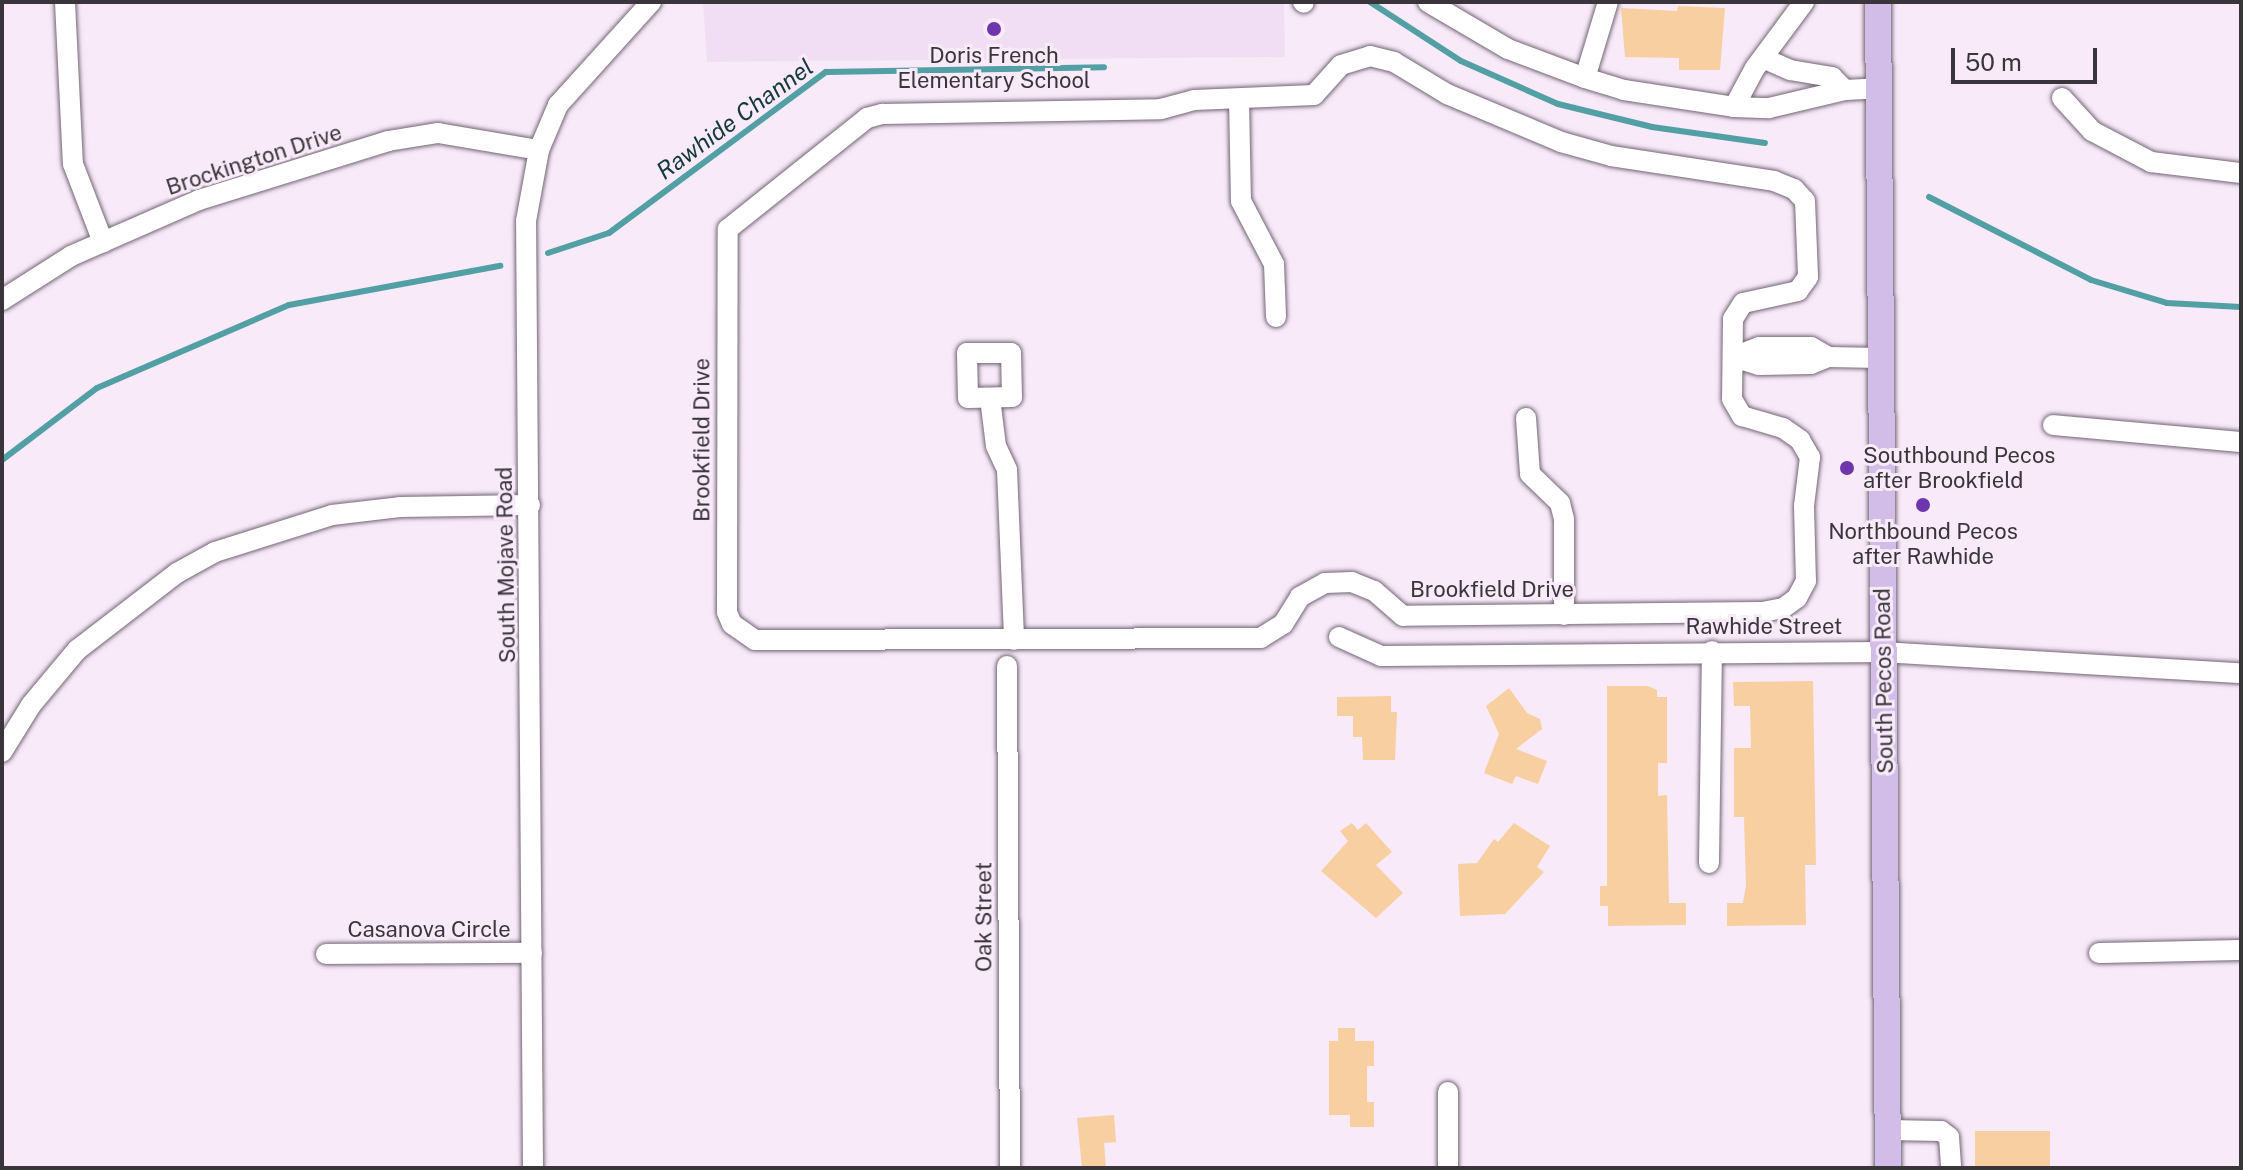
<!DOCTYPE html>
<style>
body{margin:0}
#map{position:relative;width:2243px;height:1170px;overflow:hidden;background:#f8eaf9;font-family:"Public Sans",sans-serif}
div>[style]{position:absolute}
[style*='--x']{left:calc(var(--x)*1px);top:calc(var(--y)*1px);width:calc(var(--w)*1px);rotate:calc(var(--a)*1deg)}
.built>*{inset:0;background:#f2def4}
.stream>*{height:6px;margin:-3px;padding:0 3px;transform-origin:3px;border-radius:3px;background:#529fa4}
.building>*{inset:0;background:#f8cfa0}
.roads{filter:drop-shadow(0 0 2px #726673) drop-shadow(0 0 2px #726673)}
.minor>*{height:20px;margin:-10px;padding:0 10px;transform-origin:10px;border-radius:10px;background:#fff}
.major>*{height:26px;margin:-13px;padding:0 13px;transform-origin:13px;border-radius:13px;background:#d2bce8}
.dots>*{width:22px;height:22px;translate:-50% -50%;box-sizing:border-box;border:4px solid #f8eaf9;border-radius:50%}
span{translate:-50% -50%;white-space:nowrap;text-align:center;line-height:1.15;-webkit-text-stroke:6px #f8eaf9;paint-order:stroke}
.poi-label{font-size:22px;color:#3a353b}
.left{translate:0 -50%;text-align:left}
.street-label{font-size:22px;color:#3a353b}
.water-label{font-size:24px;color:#13393c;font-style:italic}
.frame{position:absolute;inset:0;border:4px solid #3a353b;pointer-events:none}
.scale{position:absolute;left:1951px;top:48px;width:146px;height:36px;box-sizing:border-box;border:4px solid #3a353b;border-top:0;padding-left:10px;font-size:24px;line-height:28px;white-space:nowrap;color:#3a353b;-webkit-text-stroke:6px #f8eaf9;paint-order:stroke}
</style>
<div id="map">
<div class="built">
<div style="clip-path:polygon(703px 2px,1284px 2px,1285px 57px,707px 62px)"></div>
</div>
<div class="stream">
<div style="--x:1370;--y:2;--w:108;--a:33"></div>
<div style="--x:1461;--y:61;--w:106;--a:23.9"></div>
<div style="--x:1558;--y:104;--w:97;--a:13.7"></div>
<div style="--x:1652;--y:127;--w:114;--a:8.1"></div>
<div style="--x:1929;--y:197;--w:182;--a:27.1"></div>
<div style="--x:2091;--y:280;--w:79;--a:16.8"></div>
<div style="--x:2167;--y:303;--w:74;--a:3.1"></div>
<div style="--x:548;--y:253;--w:64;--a:-18.2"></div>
<div style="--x:609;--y:233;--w:270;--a:-36.6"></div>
<div style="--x:826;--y:72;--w:278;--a:-1"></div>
<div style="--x:2;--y:460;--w:119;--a:-37.2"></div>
<div style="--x:97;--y:388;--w:209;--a:-23.4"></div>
<div style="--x:289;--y:305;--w:215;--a:-10.5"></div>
</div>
<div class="building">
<div style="clip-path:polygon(1678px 6px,1725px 8px,1720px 70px,1679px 70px,1679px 58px,1625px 57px,1621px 8px,1677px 11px)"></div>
<div style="clip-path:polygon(1813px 681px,1816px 865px,1805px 865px,1806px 925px,1727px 926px,1727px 903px,1743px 903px,1746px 885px,1744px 817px,1734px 817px,1734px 748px,1751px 748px,1750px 706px,1734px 706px,1733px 682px)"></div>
<div style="clip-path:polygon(1607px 686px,1648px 686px,1657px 690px,1657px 697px,1667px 697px,1667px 763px,1658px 763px,1658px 796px,1667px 795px,1669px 903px,1686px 903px,1686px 925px,1608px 926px,1608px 906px,1600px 906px,1600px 886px,1607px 886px)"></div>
<div style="clip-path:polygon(1509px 688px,1527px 713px,1540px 719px,1542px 729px,1516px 749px,1547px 761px,1538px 784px,1516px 776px,1512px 784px,1484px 773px,1499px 734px,1486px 706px)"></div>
<div style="clip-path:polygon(1391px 696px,1391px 712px,1397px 712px,1395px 760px,1363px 760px,1362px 737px,1353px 737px,1353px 716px,1337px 716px,1337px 697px)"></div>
<div style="clip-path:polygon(1352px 823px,1358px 830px,1366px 823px,1392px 852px,1376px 865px,1403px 893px,1376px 918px,1321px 871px,1348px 841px,1340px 831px)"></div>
<div style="clip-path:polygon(1514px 823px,1550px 846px,1537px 867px,1544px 872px,1505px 914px,1460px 916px,1458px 864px,1477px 863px,1494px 839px,1498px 842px)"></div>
<div style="clip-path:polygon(1338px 1028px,1355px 1028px,1355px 1041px,1374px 1041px,1374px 1066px,1367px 1066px,1367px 1102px,1374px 1102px,1374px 1127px,1350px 1127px,1350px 1115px,1329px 1115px,1329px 1041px,1338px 1041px)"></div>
<div style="clip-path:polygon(1114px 1115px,1116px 1142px,1104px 1143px,1106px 1168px,1082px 1168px,1077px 1118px)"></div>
<div style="clip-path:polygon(1975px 1131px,2050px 1131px,2050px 1168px,1975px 1168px)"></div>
</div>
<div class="roads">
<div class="minor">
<div style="--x:65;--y:2;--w:162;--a:87.2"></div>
<div style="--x:73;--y:164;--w:84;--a:69"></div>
<div style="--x:1303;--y:2;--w:1;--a:45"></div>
<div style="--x:1428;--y:2;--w:93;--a:30.4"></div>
<div style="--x:1508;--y:49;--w:82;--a:20.6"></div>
<div style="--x:1585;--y:78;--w:41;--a:17.1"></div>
<div style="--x:1624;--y:90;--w:111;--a:8.8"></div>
<div style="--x:1734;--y:107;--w:44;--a:-61.7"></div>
<div style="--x:1755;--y:68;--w:82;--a:-53.4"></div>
<div style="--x:1370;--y:56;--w:25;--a:14"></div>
<div style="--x:1394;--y:62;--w:62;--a:31.1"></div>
<div style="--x:1447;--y:94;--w:124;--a:22.8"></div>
<div style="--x:1561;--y:142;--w:52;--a:15.6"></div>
<div style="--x:1611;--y:156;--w:165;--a:8.7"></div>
<div style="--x:1774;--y:181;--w:22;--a:22"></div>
<div style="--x:1794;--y:189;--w:16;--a:47"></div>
<div style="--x:1805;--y:201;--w:76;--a:87.7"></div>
<div style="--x:1808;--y:277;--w:17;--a:126"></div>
<div style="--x:1798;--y:291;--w:56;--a:167.7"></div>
<div style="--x:1743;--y:303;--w:19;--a:122"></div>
<div style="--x:1733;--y:319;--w:80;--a:90.7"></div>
<div style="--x:1732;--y:399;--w:20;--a:60"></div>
<div style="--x:1742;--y:416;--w:43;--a:16.3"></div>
<div style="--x:1783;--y:428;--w:21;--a:35"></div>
<div style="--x:1800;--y:440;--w:20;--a:60"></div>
<div style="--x:1810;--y:457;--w:49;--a:97"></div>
<div style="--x:1804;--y:506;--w:75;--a:88.5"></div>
<div style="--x:1806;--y:581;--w:19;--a:118"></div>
<div style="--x:1797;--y:598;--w:17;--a:144"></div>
<div style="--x:1783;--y:608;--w:21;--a:169"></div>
<div style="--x:1762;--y:612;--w:359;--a:179.4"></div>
<div style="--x:1403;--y:616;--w:38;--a:-139"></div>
<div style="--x:1374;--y:591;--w:24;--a:-158"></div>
<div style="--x:1352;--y:582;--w:27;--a:178"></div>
<div style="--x:1325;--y:583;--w:29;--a:151"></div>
<div style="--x:1300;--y:597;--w:32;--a:122"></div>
<div style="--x:1283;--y:624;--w:26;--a:148"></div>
<div style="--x:1261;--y:638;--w:506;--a:179.77"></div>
<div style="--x:755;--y:640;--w:28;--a:-145"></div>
<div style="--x:732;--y:624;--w:13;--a:-113"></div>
<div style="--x:727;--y:612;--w:383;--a:-89.9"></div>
<div style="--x:728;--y:229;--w:178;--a:-38.6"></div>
<div style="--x:867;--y:118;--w:16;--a:-15"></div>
<div style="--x:882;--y:114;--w:279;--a:-1"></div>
<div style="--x:1161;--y:109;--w:34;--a:-15"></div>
<div style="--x:1194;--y:100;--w:120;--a:-2.4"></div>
<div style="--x:1314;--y:95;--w:40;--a:-48"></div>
<div style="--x:1341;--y:65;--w:30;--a:-17"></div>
<div style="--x:1763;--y:58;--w:30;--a:24"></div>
<div style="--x:1790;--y:70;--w:43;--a:9.5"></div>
<div style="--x:1832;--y:77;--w:18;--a:45"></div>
<div style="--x:1585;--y:78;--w:79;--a:-73.2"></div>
<div style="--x:2062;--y:98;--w:45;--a:47.7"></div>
<div style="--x:2092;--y:131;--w:67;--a:27.7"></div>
<div style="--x:2151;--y:162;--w:91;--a:7"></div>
<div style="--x:1239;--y:99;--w:102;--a:88.9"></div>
<div style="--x:1241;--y:201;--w:71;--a:62.4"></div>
<div style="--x:1274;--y:264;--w:53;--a:87.8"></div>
<div style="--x:1734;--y:107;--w:35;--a:2"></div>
<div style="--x:1769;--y:108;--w:78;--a:-13.3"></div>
<div style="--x:1845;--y:90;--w:34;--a:-3"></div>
<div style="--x:2;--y:300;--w:82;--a:-32.5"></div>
<div style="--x:71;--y:256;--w:140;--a:-23.6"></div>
<div style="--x:199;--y:200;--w:198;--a:-17.3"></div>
<div style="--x:388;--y:141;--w:51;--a:-9.1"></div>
<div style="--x:438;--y:133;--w:102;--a:9.6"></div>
<div style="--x:967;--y:353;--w:44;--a:0"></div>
<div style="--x:1011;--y:353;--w:44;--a:88.7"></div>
<div style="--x:1012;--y:397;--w:44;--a:178.7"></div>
<div style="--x:968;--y:398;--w:45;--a:-91.3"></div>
<div style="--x:1733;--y:357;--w:27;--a:17"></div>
<div style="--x:1759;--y:365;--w:52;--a:-1.1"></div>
<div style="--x:1811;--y:364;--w:18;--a:-22"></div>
<div style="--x:1828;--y:357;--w:53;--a:1.1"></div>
<div style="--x:1733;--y:357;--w:28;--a:-21"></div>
<div style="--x:1759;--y:347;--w:52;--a:0"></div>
<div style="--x:1811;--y:347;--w:20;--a:30"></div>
<div style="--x:990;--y:398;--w:48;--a:82.9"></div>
<div style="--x:996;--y:446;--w:26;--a:65"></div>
<div style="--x:1007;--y:470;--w:170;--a:87.6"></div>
<div style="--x:1526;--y:418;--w:56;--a:85.9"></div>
<div style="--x:1530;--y:474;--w:42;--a:44"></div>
<div style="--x:1560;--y:503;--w:16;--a:76"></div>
<div style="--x:1564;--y:519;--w:96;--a:90"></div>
<div style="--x:2053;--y:425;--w:189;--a:5.2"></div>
<div style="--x:1339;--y:637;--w:46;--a:24.3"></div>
<div style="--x:1381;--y:656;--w:502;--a:-0.46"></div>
<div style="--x:1883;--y:652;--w:359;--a:3.4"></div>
<div style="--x:1007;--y:666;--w:502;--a:89.66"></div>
<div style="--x:2;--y:752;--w:55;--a:-58.3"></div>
<div style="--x:31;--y:705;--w:72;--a:-50.1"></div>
<div style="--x:77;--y:650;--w:126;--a:-37.6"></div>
<div style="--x:177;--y:573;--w:43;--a:-28.9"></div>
<div style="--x:215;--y:552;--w:123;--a:-17.5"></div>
<div style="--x:332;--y:515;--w:68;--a:-6.7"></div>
<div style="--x:400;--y:507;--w:130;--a:-0.9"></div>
<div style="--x:1709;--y:863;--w:212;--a:-89.2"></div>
<div style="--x:2099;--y:953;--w:142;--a:-1.2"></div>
<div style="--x:326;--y:954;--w:206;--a:-0.3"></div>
<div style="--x:1448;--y:1092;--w:76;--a:90"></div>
<div style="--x:1888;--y:1130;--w:53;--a:1.1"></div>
<div style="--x:1941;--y:1131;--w:10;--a:37"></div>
<div style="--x:1949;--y:1137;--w:31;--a:86"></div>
<div style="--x:533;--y:1168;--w:947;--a:-90.42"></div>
<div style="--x:526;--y:221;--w:72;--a:-79.6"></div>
<div style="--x:539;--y:150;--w:49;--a:-67.1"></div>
<div style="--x:558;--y:105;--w:139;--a:-47.9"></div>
</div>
<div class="major">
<div style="--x:1878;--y:2;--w:1166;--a:89.51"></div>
</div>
</div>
<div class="dots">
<div style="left:994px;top:29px;background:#6d36ad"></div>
<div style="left:1847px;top:468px;background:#6d36ad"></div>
<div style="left:1923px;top:505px;background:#6d36ad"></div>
</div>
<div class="poi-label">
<span style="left:994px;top:68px">Doris French<br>Elementary School</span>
<span class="left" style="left:1863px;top:468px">Southbound Pecos<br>after Brookfield</span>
<span style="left:1923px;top:544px">Northbound Pecos<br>after Rawhide</span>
</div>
<div class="street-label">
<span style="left:254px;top:160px;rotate:-18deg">Brockington Drive</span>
<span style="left:702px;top:440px;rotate:-90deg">Brookfield Drive</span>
<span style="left:506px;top:565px;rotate:-91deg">South Mojave Road</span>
<span style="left:1492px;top:590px">Brookfield Drive</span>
<span style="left:1764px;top:627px">Rawhide Street</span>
<span style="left:1884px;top:681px;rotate:-91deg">South Pecos Road</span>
<span style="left:984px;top:917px;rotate:-90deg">Oak Street</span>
<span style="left:429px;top:930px">Casanova Circle</span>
</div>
<div class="water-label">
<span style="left:735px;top:119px;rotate:-36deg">Rawhide Channel</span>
</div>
<div class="frame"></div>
<div class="scale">50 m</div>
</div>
